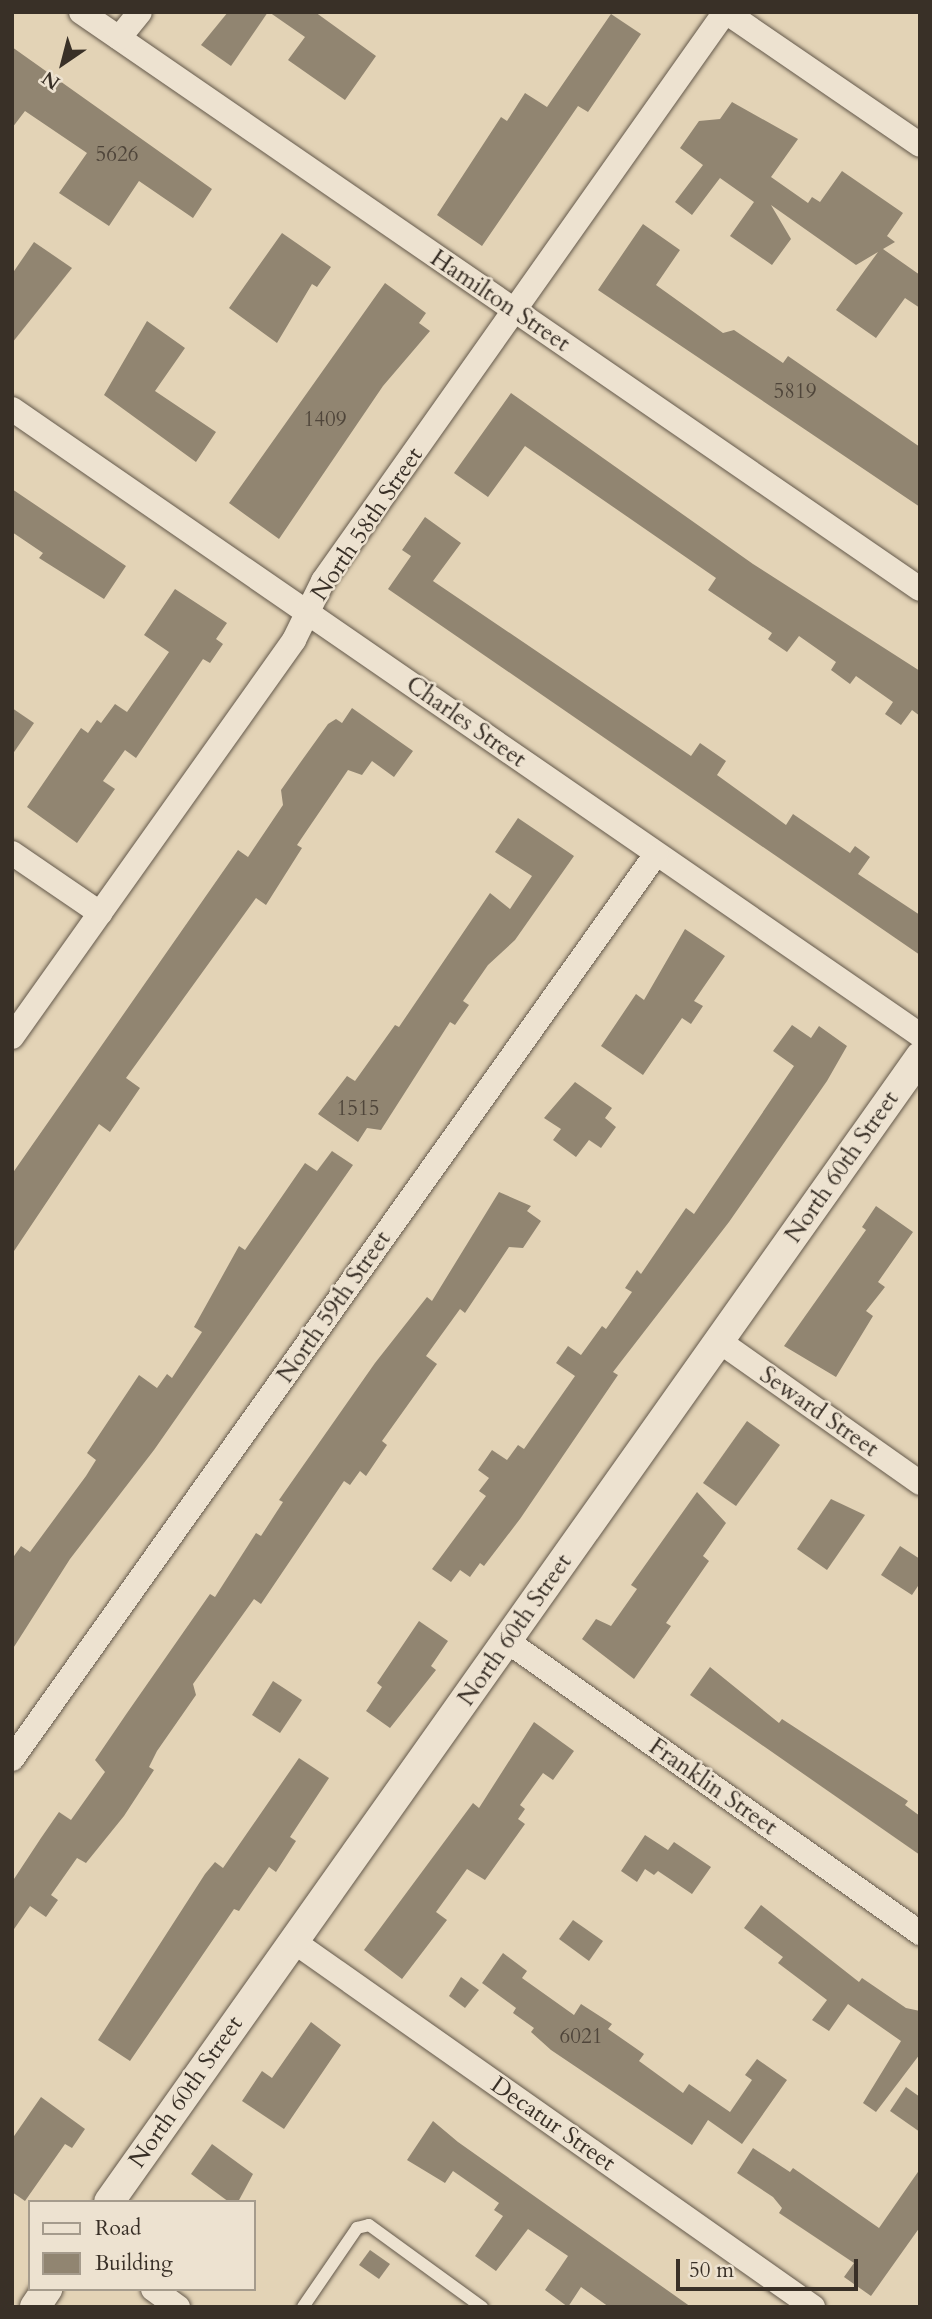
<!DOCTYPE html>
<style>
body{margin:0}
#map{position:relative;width:932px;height:2319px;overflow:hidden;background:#e3d3b6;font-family:Cardo,serif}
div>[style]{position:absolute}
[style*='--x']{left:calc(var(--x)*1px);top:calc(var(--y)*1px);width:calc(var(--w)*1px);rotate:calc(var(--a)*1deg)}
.building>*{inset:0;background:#918571}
.roads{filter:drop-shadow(0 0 2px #64594b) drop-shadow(0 0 2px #64594b)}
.service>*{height:12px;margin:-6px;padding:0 6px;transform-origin:6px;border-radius:6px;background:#ede2d0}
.minor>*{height:24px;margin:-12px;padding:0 12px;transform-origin:12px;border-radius:12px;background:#ede2d0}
.tertiary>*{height:30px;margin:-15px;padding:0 15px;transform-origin:15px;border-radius:15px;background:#ede2d0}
span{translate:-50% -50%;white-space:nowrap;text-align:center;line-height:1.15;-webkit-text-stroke:5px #ede2d0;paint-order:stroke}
.number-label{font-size:21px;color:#4f453a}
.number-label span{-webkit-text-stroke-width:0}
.street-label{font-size:24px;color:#393027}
.frame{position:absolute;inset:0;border:14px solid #393027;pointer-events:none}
.legend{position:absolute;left:28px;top:2200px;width:228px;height:91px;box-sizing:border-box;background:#ede2d0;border:2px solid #a59b8c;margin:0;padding:9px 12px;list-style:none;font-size:21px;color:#393027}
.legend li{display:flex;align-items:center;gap:14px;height:35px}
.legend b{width:35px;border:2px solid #a59b8c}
.north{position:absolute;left:28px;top:28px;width:70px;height:70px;-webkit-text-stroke:5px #ede2d0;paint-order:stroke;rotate:215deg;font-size:19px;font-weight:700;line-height:28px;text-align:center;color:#393027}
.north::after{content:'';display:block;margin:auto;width:24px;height:32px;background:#393027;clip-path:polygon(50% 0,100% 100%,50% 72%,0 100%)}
.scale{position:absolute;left:676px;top:2259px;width:182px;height:32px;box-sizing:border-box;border:4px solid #393027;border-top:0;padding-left:9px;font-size:21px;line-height:24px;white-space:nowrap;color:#393027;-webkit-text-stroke:5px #ede2d0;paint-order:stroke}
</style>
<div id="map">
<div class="building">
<div style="clip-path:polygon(228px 12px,268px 12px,231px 66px,201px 45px)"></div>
<div style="clip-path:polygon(269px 12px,315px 12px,376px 56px,345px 100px,288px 60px,305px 37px)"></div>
<div style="clip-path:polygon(611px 14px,641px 34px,588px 112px,578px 106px,482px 246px,437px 215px,501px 117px,507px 121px,525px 93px,547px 107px)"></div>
<div style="clip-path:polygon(12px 47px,212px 189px,193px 218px,139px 181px,109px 226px,59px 193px,87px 153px,25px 111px,12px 128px)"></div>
<div style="clip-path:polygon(732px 102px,798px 139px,771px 177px,808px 203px,812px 197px,820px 202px,842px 171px,903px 213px,887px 236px,895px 242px,883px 249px,920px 275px,920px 308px,905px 298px,876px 338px,836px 310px,878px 252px,856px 265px,771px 205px,791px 239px,772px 265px,730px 236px,754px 202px,720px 178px,692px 215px,675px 202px,703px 165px,680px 148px,699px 121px,720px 119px)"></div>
<div style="clip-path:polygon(643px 224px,680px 250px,656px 285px,723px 333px,734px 330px,783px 363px,788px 356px,920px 447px,920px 507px,598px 290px)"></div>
<div style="clip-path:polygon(282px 233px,331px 267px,317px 287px,312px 284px,277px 343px,229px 308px)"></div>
<div style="clip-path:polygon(34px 242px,72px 268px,12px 343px,12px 274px)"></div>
<div style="clip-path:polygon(385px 283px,426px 313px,419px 323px,430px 331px,383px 386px,279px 539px,229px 503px)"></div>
<div style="clip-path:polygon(147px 321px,185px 348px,155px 391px,216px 432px,196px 462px,104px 395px)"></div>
<div style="clip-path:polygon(511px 393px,753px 564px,920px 671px,920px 716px,912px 710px,901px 725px,885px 714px,893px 702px,856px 676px,850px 684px,831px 670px,836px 662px,799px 636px,787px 652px,768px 639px,772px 633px,708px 590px,716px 578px,525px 446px,488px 497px,454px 473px)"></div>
<div style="clip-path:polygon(12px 489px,126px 566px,104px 599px,39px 558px,43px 553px,12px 532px)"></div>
<div style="clip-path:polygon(425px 517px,461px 543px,433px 581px,691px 756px,700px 743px,726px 761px,717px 775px,786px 825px,793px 814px,850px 853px,855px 846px,870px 857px,858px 874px,920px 915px,920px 955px,388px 589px,411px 556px,402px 550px)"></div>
<div style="clip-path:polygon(175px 589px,227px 623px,216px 639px,223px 644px,210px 663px,203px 659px,136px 758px,125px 750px,103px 781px,115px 789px,77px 843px,27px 807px,81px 728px,88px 733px,97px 720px,101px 723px,115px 704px,127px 712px,169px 652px,144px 635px)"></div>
<div style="clip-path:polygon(12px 708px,34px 723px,12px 755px)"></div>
<div style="clip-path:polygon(352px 708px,413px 751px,394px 777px,372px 761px,362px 775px,348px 770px,297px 845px,302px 848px,266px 905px,256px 898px,126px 1078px,140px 1088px,110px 1132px,99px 1124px,12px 1254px,12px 1174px,238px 850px,248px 857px,283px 805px,281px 790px,300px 763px,328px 724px,336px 719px,342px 723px)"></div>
<div style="clip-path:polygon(518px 818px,574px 856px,515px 940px,488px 965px,463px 1001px,469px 1005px,455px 1025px,450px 1022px,381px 1130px,367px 1128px,358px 1142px,318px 1114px,347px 1076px,355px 1081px,395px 1025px,399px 1027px,490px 893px,510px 909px,532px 876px,495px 852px)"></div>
<div style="clip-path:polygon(685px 929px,725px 956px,694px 1001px,703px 1006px,691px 1024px,682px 1018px,643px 1075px,601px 1046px,636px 994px,644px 1000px)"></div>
<div style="clip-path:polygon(792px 1025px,811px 1038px,819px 1026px,847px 1046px,827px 1081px,729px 1222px,613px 1372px,618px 1375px,520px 1519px,484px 1566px,480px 1563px,470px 1577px,460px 1570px,451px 1582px,432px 1569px,486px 1496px,479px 1491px,489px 1478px,478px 1470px,492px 1450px,507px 1460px,518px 1445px,524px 1449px,575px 1376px,556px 1363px,568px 1346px,581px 1355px,602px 1326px,606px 1329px,632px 1292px,625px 1288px,637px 1270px,641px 1274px,686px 1208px,694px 1214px,794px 1066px,773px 1051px)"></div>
<div style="clip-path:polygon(575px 1082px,612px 1108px,605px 1118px,616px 1127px,601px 1148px,589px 1140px,576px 1157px,553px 1140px,561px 1129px,544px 1118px)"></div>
<div style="clip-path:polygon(332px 1151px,353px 1165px,154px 1450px,70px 1559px,12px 1650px,12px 1559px,21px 1546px,30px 1552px,86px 1476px,96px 1460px,87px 1453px,139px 1375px,157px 1388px,167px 1374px,172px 1378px,202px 1332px,194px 1327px,239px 1246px,245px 1250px,305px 1163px,317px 1171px)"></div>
<div style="clip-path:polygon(499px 1192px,531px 1206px,527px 1211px,541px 1221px,523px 1248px,509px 1247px,465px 1313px,460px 1309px,426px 1356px,437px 1364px,382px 1441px,387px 1445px,366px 1476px,360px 1471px,350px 1485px,344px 1481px,261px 1604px,254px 1599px,193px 1684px,196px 1695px,157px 1751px,149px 1767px,154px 1770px,124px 1816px,86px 1863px,77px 1858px,51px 1895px,58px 1900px,46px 1917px,30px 1906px,12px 1932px,12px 1882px,41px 1838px,59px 1812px,71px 1820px,105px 1772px,95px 1760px,127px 1713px,210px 1594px,215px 1597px,256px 1533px,261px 1536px,283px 1502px,279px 1500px,375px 1363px,427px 1297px,432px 1301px)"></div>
<div style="clip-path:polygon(876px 1206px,913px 1232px,878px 1282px,885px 1287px,866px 1311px,873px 1316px,836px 1377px,784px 1346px,866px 1230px,862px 1227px)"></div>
<div style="clip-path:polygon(747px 1421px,780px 1445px,736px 1506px,703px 1483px)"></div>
<div style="clip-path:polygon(697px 1492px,726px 1523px,703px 1556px,709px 1561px,666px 1623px,671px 1626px,634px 1679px,582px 1639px,596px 1619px,611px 1626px,637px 1589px,631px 1585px)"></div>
<div style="clip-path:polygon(831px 1499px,865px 1515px,827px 1570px,797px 1549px)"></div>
<div style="clip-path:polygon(900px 1546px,920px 1559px,920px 1583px,912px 1595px,881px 1575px)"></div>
<div style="clip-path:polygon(419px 1621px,448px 1641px,431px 1666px,436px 1670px,390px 1728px,366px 1711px,382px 1687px,377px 1683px)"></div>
<div style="clip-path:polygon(710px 1667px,779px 1723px,782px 1719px,908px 1801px,905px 1805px,920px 1816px,920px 1855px,690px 1695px)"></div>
<div style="clip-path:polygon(273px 1681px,302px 1700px,280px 1733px,252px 1715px)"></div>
<div style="clip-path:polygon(534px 1722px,574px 1751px,553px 1780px,543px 1773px,520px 1805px,525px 1809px,518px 1819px,525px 1824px,485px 1880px,467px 1869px,436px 1912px,447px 1920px,402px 1979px,364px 1950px,473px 1803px,479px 1808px)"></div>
<div style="clip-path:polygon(299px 1758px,329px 1778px,290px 1837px,296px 1841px,276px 1872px,269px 1867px,239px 1911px,234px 1909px,130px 2061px,98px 2040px,205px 1874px,215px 1862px,223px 1868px)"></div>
<div style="clip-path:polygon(645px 1835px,668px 1850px,674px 1842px,711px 1867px,692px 1894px,658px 1871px,654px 1875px,645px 1869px,637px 1882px,621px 1871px)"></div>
<div style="clip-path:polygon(761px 1905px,859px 1982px,862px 1978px,906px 2008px,920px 2011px,920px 2054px,876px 2112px,863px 2103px,901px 2041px,848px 2004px,829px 2031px,812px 2020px,827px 2000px,778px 1963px,783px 1957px,744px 1928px)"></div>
<div style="clip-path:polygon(573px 1920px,603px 1941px,589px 1961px,559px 1939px)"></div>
<div style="clip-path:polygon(503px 1953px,527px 1971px,522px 1978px,574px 2015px,581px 2004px,612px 2024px,608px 2029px,644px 2054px,639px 2061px,683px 2093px,689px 2084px,730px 2112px,752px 2080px,745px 2075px,757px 2059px,787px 2080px,742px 2144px,708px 2120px,692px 2145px,551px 2050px,531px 2032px,534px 2028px,513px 2013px,516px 2008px,482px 1983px)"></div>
<div style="clip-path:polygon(461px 1977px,479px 1990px,465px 2008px,449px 1996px)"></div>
<div style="clip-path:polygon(311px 2022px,341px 2045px,284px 2129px,242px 2101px,262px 2071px,272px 2078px)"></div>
<div style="clip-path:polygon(906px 2087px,920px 2097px,920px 2132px,890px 2111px)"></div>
<div style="clip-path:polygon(41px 2097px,85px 2129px,72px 2148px,65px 2144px,25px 2201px,12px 2192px,12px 2139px)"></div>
<div style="clip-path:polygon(433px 2121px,458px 2142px,691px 2307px,609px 2307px,581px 2287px,568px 2307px,545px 2290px,568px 2256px,528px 2229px,496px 2271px,475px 2256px,503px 2216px,494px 2210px,499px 2203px,453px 2171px,445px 2183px,407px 2160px)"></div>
<div style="clip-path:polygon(212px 2144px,253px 2174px,238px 2202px,229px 2202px,191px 2174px)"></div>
<div style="clip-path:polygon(753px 2148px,790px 2172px,793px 2168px,879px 2228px,920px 2169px,920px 2227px,871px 2296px,844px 2277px,854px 2263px,779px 2213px,782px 2208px,773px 2197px,737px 2173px)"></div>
<div style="clip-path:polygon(370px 2250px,390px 2264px,379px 2279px,359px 2265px)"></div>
</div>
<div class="roads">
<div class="service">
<div style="--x:303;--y:2307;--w:96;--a:-55.6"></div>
<div style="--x:357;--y:2228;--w:12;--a:-14"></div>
<div style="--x:369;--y:2225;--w:140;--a:36"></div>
</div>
<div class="minor">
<div style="--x:81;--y:12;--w:1018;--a:34.52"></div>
<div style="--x:726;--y:12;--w:235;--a:34.4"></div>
<div style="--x:119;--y:38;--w:33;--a:-51"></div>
<div style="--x:12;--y:409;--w:1103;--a:34.58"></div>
<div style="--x:12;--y:853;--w:107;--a:34.3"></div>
<div style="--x:12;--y:1037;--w:487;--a:-54.6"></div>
<div style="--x:294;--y:640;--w:66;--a:-63.8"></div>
<div style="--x:323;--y:581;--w:697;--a:-54.76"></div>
<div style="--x:719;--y:1341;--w:246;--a:35.2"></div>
<div style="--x:507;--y:1641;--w:506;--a:35.26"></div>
<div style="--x:12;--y:1759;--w:1111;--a:-54.56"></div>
<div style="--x:293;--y:1941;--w:636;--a:35.14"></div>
<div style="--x:153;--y:2289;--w:31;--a:36"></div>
</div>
<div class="tertiary">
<div style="--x:109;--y:2202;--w:1403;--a:-54.69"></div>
<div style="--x:35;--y:2307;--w:22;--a:-56"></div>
</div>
</div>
<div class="number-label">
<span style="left:117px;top:155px">5626</span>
<span style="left:795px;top:392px">5819</span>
<span style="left:325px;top:420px">1409</span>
<span style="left:358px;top:1109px">1515</span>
<span style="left:581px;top:2037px">6021</span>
</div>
<div class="street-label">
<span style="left:500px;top:301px;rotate:34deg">Hamilton Street</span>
<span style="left:367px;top:524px;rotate:-56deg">North 58th Street</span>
<span style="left:466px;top:722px;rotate:35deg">Charles Street</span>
<span style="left:842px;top:1167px;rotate:-55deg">North 60th Street</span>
<span style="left:334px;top:1307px;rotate:-55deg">North 59th Street</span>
<span style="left:819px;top:1412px;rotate:35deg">Seward Street</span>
<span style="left:515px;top:1630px;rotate:-55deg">North 60th Street</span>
<span style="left:713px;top:1787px;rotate:35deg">Franklin Street</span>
<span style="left:186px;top:2092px;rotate:-55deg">North 60th Street</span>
<span style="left:553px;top:2124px;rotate:35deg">Decatur Street</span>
</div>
<div class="frame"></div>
<ul class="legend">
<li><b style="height:9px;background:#ede2d0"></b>Road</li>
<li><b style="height:19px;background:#918571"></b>Building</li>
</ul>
<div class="north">N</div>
<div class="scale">50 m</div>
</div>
